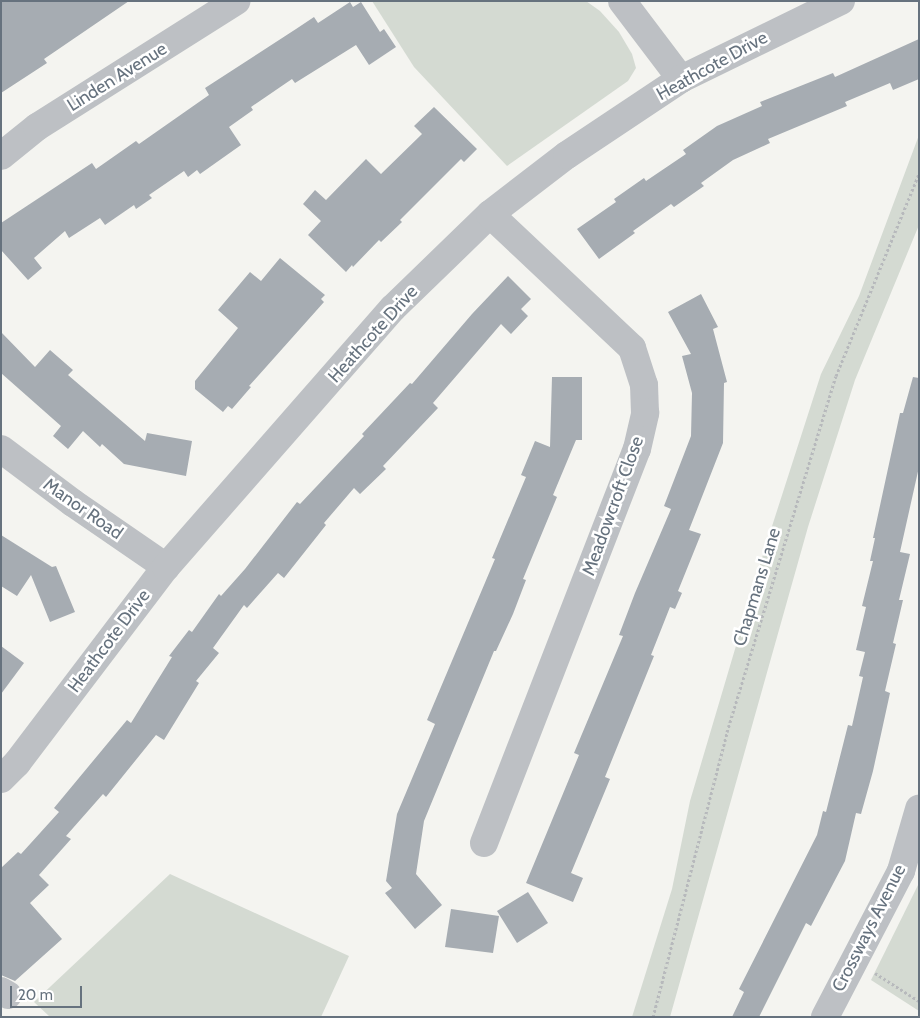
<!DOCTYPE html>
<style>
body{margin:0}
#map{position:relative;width:920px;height:1018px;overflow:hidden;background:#f4f4f0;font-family:Cabin,sans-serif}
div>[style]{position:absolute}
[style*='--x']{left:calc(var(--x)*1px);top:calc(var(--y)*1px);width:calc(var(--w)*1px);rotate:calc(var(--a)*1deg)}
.green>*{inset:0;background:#d4dad2}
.building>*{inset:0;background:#a6acb2}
.path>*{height:3px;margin-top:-1.5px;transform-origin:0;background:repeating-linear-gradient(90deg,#b7b9bc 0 2.5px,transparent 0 5px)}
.minor>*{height:28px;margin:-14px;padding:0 14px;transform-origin:14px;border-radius:14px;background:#bdc0c4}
span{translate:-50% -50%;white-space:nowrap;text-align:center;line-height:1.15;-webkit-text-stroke:5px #fff;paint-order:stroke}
.street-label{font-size:18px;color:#66727e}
.frame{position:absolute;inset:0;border:2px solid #66727e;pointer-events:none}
.scale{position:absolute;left:10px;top:986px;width:72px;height:22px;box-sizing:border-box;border:2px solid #66727e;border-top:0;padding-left:6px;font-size:15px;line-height:18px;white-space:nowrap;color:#66727e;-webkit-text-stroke:4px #fff;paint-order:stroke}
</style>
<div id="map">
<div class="green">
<div style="clip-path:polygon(372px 1px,586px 1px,600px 11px,619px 32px,632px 54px,636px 68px,628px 81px,507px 166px,414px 67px)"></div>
<div style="clip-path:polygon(919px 135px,919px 225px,855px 380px,808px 527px,670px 1017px,632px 1017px,672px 889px,690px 801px,765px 548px,821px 374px,859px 296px)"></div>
<div style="clip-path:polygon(170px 874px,349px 956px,321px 1017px,50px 1017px,34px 1002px)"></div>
<div style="clip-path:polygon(919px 883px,919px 1011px,871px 980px)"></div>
</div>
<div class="building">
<div style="clip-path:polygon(1px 1px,129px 1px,44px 59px,47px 63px,1px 93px)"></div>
<div style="clip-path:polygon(350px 2px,353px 7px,361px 2px,380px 32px,384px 29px,396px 47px,369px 65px,356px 45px,295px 83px,292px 79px,251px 107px,253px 110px,229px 127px,241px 145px,200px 174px,197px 170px,188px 177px,184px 171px,149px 195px,152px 198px,136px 209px,134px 205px,105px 225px,100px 218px,69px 238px,65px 231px,34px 258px,42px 268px,28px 280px,1px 250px,1px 223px,92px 163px,96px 169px,136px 141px,139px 144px,209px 95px,205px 88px,296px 29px,314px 17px,318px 23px)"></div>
<div style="clip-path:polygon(919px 39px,919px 79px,893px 90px,890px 83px,845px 102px,847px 106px,768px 139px,770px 143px,733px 160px,701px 183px,704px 186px,674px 207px,671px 204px,633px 231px,635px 233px,599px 259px,577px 229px,616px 202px,614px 199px,644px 178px,646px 181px,686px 154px,683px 150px,717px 126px,762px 106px,760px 102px,833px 73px,835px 77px)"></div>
<div style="clip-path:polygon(434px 107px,477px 149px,464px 162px,461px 159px,400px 220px,402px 222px,381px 242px,379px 240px,353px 267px,352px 265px,346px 272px,308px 235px,321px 221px,303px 204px,315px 190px,326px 200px,366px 159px,381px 174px,422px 134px,414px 126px)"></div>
<div style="clip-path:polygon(280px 258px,325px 295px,321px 299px,324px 302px,249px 386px,251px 387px,232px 409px,228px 406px,223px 412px,195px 389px,195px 381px,238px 328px,218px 310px,250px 272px,261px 281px)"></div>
<div style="clip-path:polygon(508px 276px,531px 299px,521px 309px,528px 316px,511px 334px,501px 324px,433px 403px,438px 408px,383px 466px,386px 469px,360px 494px,354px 488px,324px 523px,326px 525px,284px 578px,278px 573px,247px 608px,244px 605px,213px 648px,219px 653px,196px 681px,199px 683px,164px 740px,156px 735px,106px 797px,103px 794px,66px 836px,71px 839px,39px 875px,49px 885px,30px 903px,62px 939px,15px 981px,1px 975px,1px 868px,18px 852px,21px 854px,59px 812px,54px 808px,127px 720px,131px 723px,172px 657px,169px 656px,189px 630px,192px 632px,219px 594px,221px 596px,245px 569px,297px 502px,300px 504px,364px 436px,362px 434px,410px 383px,412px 384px,472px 314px)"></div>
<div style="clip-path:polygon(701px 294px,718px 327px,713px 329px,727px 382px,724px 383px,723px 443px,689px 530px,701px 534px,678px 591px,682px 593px,675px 609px,670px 607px,651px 655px,654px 656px,605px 777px,610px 779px,571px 873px,583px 878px,573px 902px,526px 883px,579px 755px,574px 753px,623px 636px,619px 635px,635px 593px,671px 509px,664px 506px,691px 436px,692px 393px,682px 356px,691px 354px,668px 312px)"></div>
<div style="clip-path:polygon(1px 332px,35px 367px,50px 350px,73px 370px,68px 375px,145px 441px,147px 433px,192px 441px,186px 476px,124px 464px,102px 444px,100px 447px,83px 431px,68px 449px,53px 436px,61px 426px,1px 373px)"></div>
<div style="clip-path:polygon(552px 377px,582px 377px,582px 440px,576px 440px,553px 495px,557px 497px,523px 579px,526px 580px,513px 614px,496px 651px,494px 651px,424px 821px,416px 874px,442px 905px,415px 929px,385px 893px,392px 888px,386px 881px,397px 814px,435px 724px,427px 720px,495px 559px,492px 558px,526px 477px,521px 475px,535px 441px,550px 447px)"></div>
<div style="clip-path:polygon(913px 377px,919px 378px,919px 467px,900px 552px,910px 554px,899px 600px,903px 600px,893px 643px,896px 644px,885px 691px,890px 693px,873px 771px,861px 814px,856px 813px,845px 861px,811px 926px,806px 923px,759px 1017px,732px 1017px,744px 992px,739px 989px,817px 835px,823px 811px,826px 812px,848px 725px,852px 726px,863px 677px,859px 676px,865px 652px,856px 650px,866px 607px,862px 606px,873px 561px,870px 561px,875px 538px,873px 538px,900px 413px,903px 413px)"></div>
<div style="clip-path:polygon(1px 535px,52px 567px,56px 566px,75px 612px,50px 622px,31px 575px,17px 596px,1px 586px)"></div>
<div style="clip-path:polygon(1px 646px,24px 663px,1px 694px)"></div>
<div style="clip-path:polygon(528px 892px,548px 923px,517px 943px,497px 911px)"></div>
<div style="clip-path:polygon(451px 909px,499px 916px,493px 953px,445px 947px)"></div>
</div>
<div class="path">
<div style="--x:875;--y:973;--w:52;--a:32.5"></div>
<div style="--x:653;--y:1017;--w:294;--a:-75.4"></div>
<div style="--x:727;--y:732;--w:372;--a:-73"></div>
<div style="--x:836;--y:376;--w:218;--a:-67.7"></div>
</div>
<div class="minor">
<div style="--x:622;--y:1;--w:98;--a:52.9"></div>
<div style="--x:1;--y:156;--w:46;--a:-38.9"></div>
<div style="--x:37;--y:127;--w:236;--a:-32.3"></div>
<div style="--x:1;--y:449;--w:90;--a:36.9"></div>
<div style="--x:73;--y:503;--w:113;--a:34.5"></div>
<div style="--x:1;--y:779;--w:23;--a:-45"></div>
<div style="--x:17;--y:763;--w:246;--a:-52.8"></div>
<div style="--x:166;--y:567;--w:344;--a:-48.8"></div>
<div style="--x:393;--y:308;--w:135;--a:-44.1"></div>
<div style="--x:490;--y:214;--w:97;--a:-37.5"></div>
<div style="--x:567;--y:155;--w:137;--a:-33.7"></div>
<div style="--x:681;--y:79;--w:178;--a:-26"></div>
<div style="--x:484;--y:843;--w:423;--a:-68.8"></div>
<div style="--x:637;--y:449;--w:37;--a:-77"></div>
<div style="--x:645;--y:413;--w:28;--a:-92"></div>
<div style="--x:644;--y:385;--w:39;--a:-108"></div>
<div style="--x:632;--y:348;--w:195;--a:-136.7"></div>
<div style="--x:1;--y:991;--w:8;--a:30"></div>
<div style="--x:825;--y:1017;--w:165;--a:-62.5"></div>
<div style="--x:901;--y:871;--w:65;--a:-73.8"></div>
</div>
<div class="street-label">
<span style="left:712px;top:66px;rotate:-29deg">Heathcote Drive</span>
<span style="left:117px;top:77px;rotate:-32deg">Linden Avenue</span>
<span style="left:373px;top:334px;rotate:-48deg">Heathcote Drive</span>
<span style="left:613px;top:506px;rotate:-70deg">Meadowcroft Close</span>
<span style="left:83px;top:509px;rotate:35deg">Manor Road</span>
<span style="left:757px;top:587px;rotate:-73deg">Chapmans Lane</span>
<span style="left:109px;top:641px;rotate:-53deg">Heathcote Drive</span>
<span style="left:869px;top:928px;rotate:-63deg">Crossways Avenue</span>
</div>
<div class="frame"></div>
<div class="scale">20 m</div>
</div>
